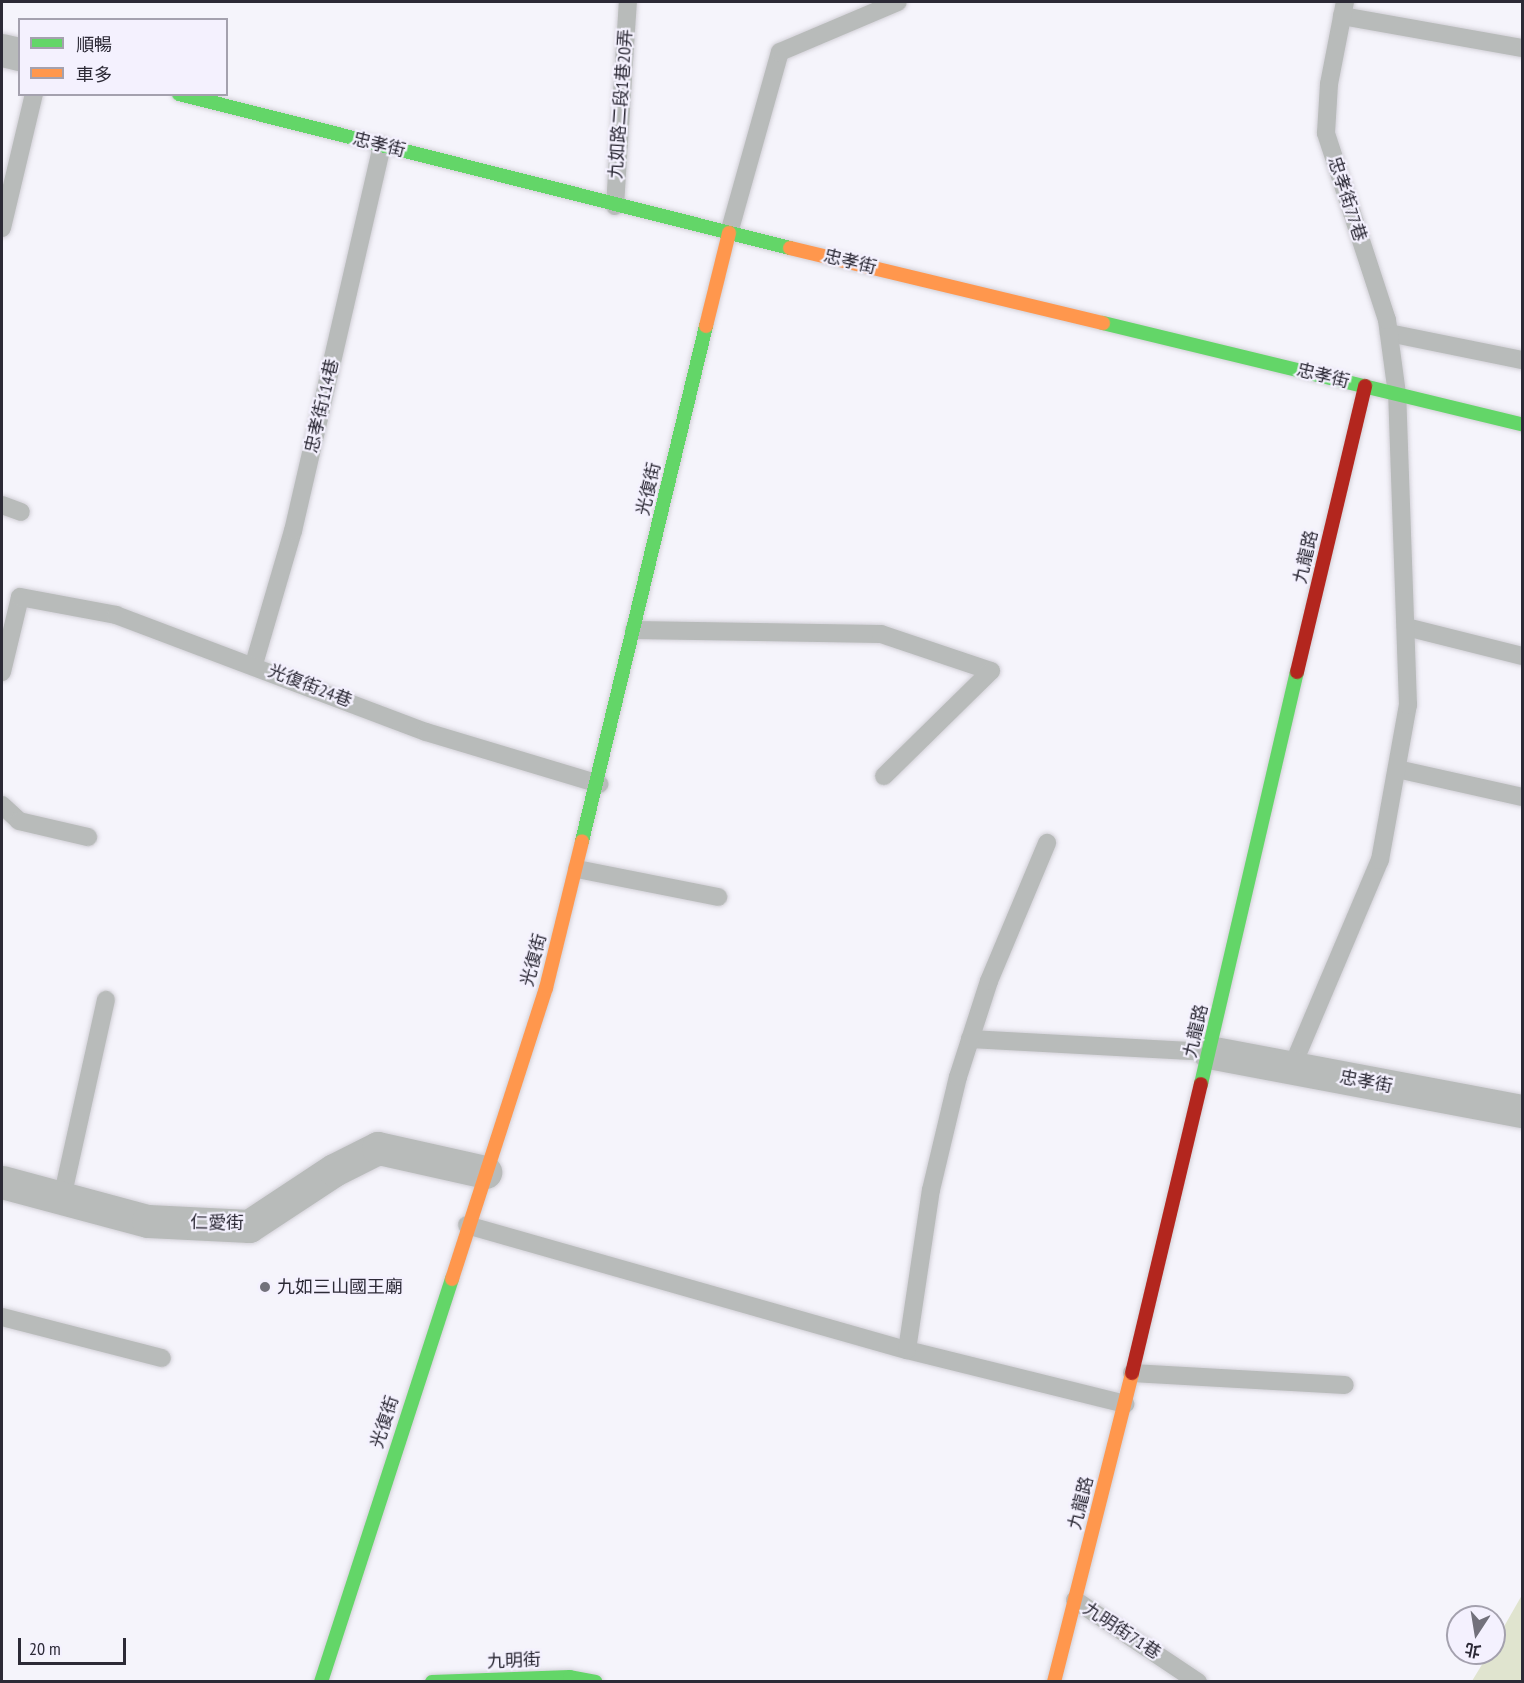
<!DOCTYPE html>
<meta charset="utf-8">
<style>
body{margin:0}
#map{position:relative;width:1524px;height:1683px;overflow:hidden;background:#f5f4fb;font-family:"PT Sans Narrow","Noto Sans TC",sans-serif}
div>[style]{position:absolute}
[style*='--x']{left:calc(var(--x)*1px);top:calc(var(--y)*1px);width:calc(var(--w)*1px);rotate:calc(var(--a)*1deg)}
.green>*{inset:0;background:#e0e4cf}
.roads{filter:drop-shadow(0 0 2px #d2d0d7) drop-shadow(0 0 2px #d2d0d7)}
.lane>*{height:18px;margin:-9px;padding:0 9px;transform-origin:9px;border-radius:9px;background:#b8bbba}
.street>*{height:33px;margin:-16.5px;padding:0 16.5px;transform-origin:16.5px;border-radius:16.5px;background:#b8bbba}
.fast>*{height:14px;margin:-7px;padding:0 7px;transform-origin:7px;border-radius:7px;background:#63d668}
.slow>*{height:14px;margin:-7px;padding:0 7px;transform-origin:7px;border-radius:7px;background:#ff974d}
.jam>*{height:14px;margin:-7px;padding:0 7px;transform-origin:7px;border-radius:7px;background:#b3261e}
.dots>*{width:16px;height:16px;translate:-50% -50%;box-sizing:border-box;border:3px solid #f4f1fe;border-radius:50%}
span{translate:-50% -50%;white-space:nowrap;text-align:center;line-height:1.15;-webkit-text-stroke:4.5px #f4f1fe;paint-order:stroke}
.street-label{font-size:18px;color:#2c2a36}
.poi-label{font-size:18px;color:#2c2a36}
.left{translate:0 -50%;text-align:left}
.frame{position:absolute;inset:0;border:3px solid #2c2a36;pointer-events:none}
.legend{position:absolute;left:18px;top:18px;width:210px;height:78px;box-sizing:border-box;background:#f4f1fe;border:2px solid #a4a1ae;margin:0;padding:8px 10px;list-style:none;font-size:18px;color:#2c2a36}
.legend li{display:flex;align-items:center;gap:12px;height:30px}
.legend b{width:30px;border:2px solid #a4a1ae}
.north{position:absolute;left:1446px;top:1605px;width:60px;height:60px;box-sizing:border-box;background:#f4f1fe;border:2px solid #a4a1ae;border-radius:50%;rotate:192deg;font-size:16px;font-weight:700;line-height:24px;text-align:center;color:#2c2a36}
.north::after{content:'';display:block;margin:auto;width:21px;height:27px;background:#72717b;clip-path:polygon(50% 0,100% 100%,50% 72%,0 100%)}
.scale{position:absolute;left:18px;top:1638px;width:108px;height:27px;box-sizing:border-box;border:3px solid #2c2a36;border-top:0;padding-left:8px;font-size:18px;line-height:21px;white-space:nowrap;color:#2c2a36;-webkit-text-stroke:4px #f4f1fe;paint-order:stroke}
</style>
<div id="map">
<div class="green">
<div style="clip-path:polygon(1522px 1595px,1522px 1681px,1472px 1681px,1489px 1653px,1494px 1653px,1494px 1644px)"></div>
</div>
<div class="roads">
<div class="lane">
<div style="--x:1342;--y:16;--w:183;--a:10.1"></div>
<div style="--x:615;--y:206;--w:204;--a:-86.4"></div>
<div style="--x:2;--y:228;--w:138;--a:-76.6"></div>
<div style="--x:729;--y:233;--w:188;--a:-74.3"></div>
<div style="--x:780;--y:52;--w:128;--a:-23"></div>
<div style="--x:1389;--y:333;--w:136;--a:11.5"></div>
<div style="--x:2;--y:505;--w:20;--a:20"></div>
<div style="--x:1406;--y:627;--w:120;--a:14"></div>
<div style="--x:634;--y:630;--w:247;--a:0.9"></div>
<div style="--x:881;--y:634;--w:116;--a:18.6"></div>
<div style="--x:991;--y:671;--w:150;--a:135.5"></div>
<div style="--x:254;--y:664;--w:139;--a:-73.7"></div>
<div style="--x:293;--y:531;--w:396;--a:-77"></div>
<div style="--x:2;--y:672;--w:77;--a:-76.5"></div>
<div style="--x:20;--y:597;--w:98;--a:10.6"></div>
<div style="--x:116;--y:615;--w:331;--a:20.7"></div>
<div style="--x:426;--y:732;--w:181;--a:16.7"></div>
<div style="--x:1397;--y:769;--w:128;--a:12.6"></div>
<div style="--x:2;--y:805;--w:23;--a:43"></div>
<div style="--x:19;--y:821;--w:71;--a:13.1"></div>
<div style="--x:577;--y:869;--w:144;--a:11.2"></div>
<div style="--x:970;--y:1039;--w:239;--a:3.1"></div>
<div style="--x:1292;--y:1067;--w:225;--a:-67"></div>
<div style="--x:1380;--y:860;--w:158;--a:-79.8"></div>
<div style="--x:1408;--y:705;--w:311;--a:-92"></div>
<div style="--x:1397;--y:394;--w:75;--a:-97.7"></div>
<div style="--x:1387;--y:320;--w:197;--a:-108.1"></div>
<div style="--x:1326;--y:133;--w:49;--a:-86.5"></div>
<div style="--x:1329;--y:84;--w:84;--a:-79"></div>
<div style="--x:62;--y:1198;--w:203;--a:-77.5"></div>
<div style="--x:467;--y:1225;--w:457;--a:15.9"></div>
<div style="--x:907;--y:1350;--w:225;--a:13.9"></div>
<div style="--x:2;--y:1317;--w:165;--a:14.4"></div>
<div style="--x:907;--y:1350;--w:162;--a:-81.5"></div>
<div style="--x:931;--y:1190;--w:116;--a:-76.6"></div>
<div style="--x:958;--y:1077;--w:101;--a:-72.1"></div>
<div style="--x:989;--y:981;--w:150;--a:-67.2"></div>
<div style="--x:1132;--y:1373;--w:213;--a:3.2"></div>
<div style="--x:1075;--y:1600;--w:148;--a:33.7"></div>
</div>
<div class="street">
<div style="--x:2;--y:50;--w:18;--a:13"></div>
<div style="--x:1209;--y:1052;--w:319;--a:10.7"></div>
<div style="--x:2;--y:1182;--w:151;--a:15"></div>
<div style="--x:148;--y:1221;--w:101;--a:2.8"></div>
<div style="--x:249;--y:1226;--w:102;--a:-33.4"></div>
<div style="--x:334;--y:1170;--w:49;--a:-26.6"></div>
<div style="--x:378;--y:1148;--w:110;--a:12.6"></div>
</div>
<div class="fast">
<div style="--x:179;--y:94;--w:630;--a:14.15"></div>
<div style="--x:1103;--y:323;--w:431;--a:13.6"></div>
<div style="--x:582;--y:841;--w:530;--a:-76.46"></div>
<div style="--x:1201;--y:1084;--w:423;--a:-76.9"></div>
<div style="--x:321;--y:1682;--w:424;--a:-72"></div>
<div style="--x:432;--y:1682;--w:138;--a:-2.1"></div>
<div style="--x:570;--y:1677;--w:26;--a:11"></div>
</div>
<div class="slow">
<div style="--x:790;--y:248;--w:322;--a:13.5"></div>
<div style="--x:706;--y:326;--w:96;--a:-76.1"></div>
<div style="--x:452;--y:1279;--w:306;--a:-72.1"></div>
<div style="--x:546;--y:988;--w:151;--a:-76.2"></div>
<div style="--x:1054;--y:1682;--w:319;--a:-75.8"></div>
</div>
<div class="jam">
<div style="--x:1297;--y:672;--w:294;--a:-76.6"></div>
<div style="--x:1132;--y:1373;--w:297;--a:-76.6"></div>
</div>
</div>
<div class="dots">
<div style="left:265px;top:1287px;background:#72717b"></div>
</div>
<div class="street-label">
<span style="left:621px;top:104px;rotate:-86deg">九如路二段1巷20弄</span>
<span style="left:379px;top:145px;rotate:14deg">忠孝街</span>
<span style="left:1347px;top:199px;rotate:72deg">忠孝街77巷</span>
<span style="left:850px;top:262px;rotate:14deg">忠孝街</span>
<span style="left:1323px;top:376px;rotate:14deg">忠孝街</span>
<span style="left:322px;top:406px;rotate:-77deg">忠孝街114巷</span>
<span style="left:649px;top:489px;rotate:-77deg">光復街</span>
<span style="left:1306px;top:557px;rotate:-77deg">九龍路</span>
<span style="left:310px;top:686px;rotate:21deg">光復街24巷</span>
<span style="left:534px;top:960px;rotate:-75deg">光復街</span>
<span style="left:1196px;top:1031px;rotate:-77deg">九龍路</span>
<span style="left:1366px;top:1082px;rotate:11deg">忠孝街</span>
<span style="left:217px;top:1223px;rotate:1deg">仁愛街</span>
<span style="left:385px;top:1422px;rotate:-72deg">光復街</span>
<span style="left:1081px;top:1503px;rotate:-76deg">九龍路</span>
<span style="left:1122px;top:1631px;rotate:33deg">九明街71巷</span>
<span style="left:514px;top:1661px;rotate:-2deg">九明街</span>
</div>
<div class="poi-label">
<span class="left" style="left:277px;top:1287px">九如三山國王廟</span>
</div>
<div class="frame"></div>
<ul class="legend">
<li><b style="height:8px;background:#63d668"></b>順暢</li>
<li><b style="height:8px;background:#ff974d"></b>車多</li>
</ul>
<div class="north">北</div>
<div class="scale">20 m</div>
</div>
